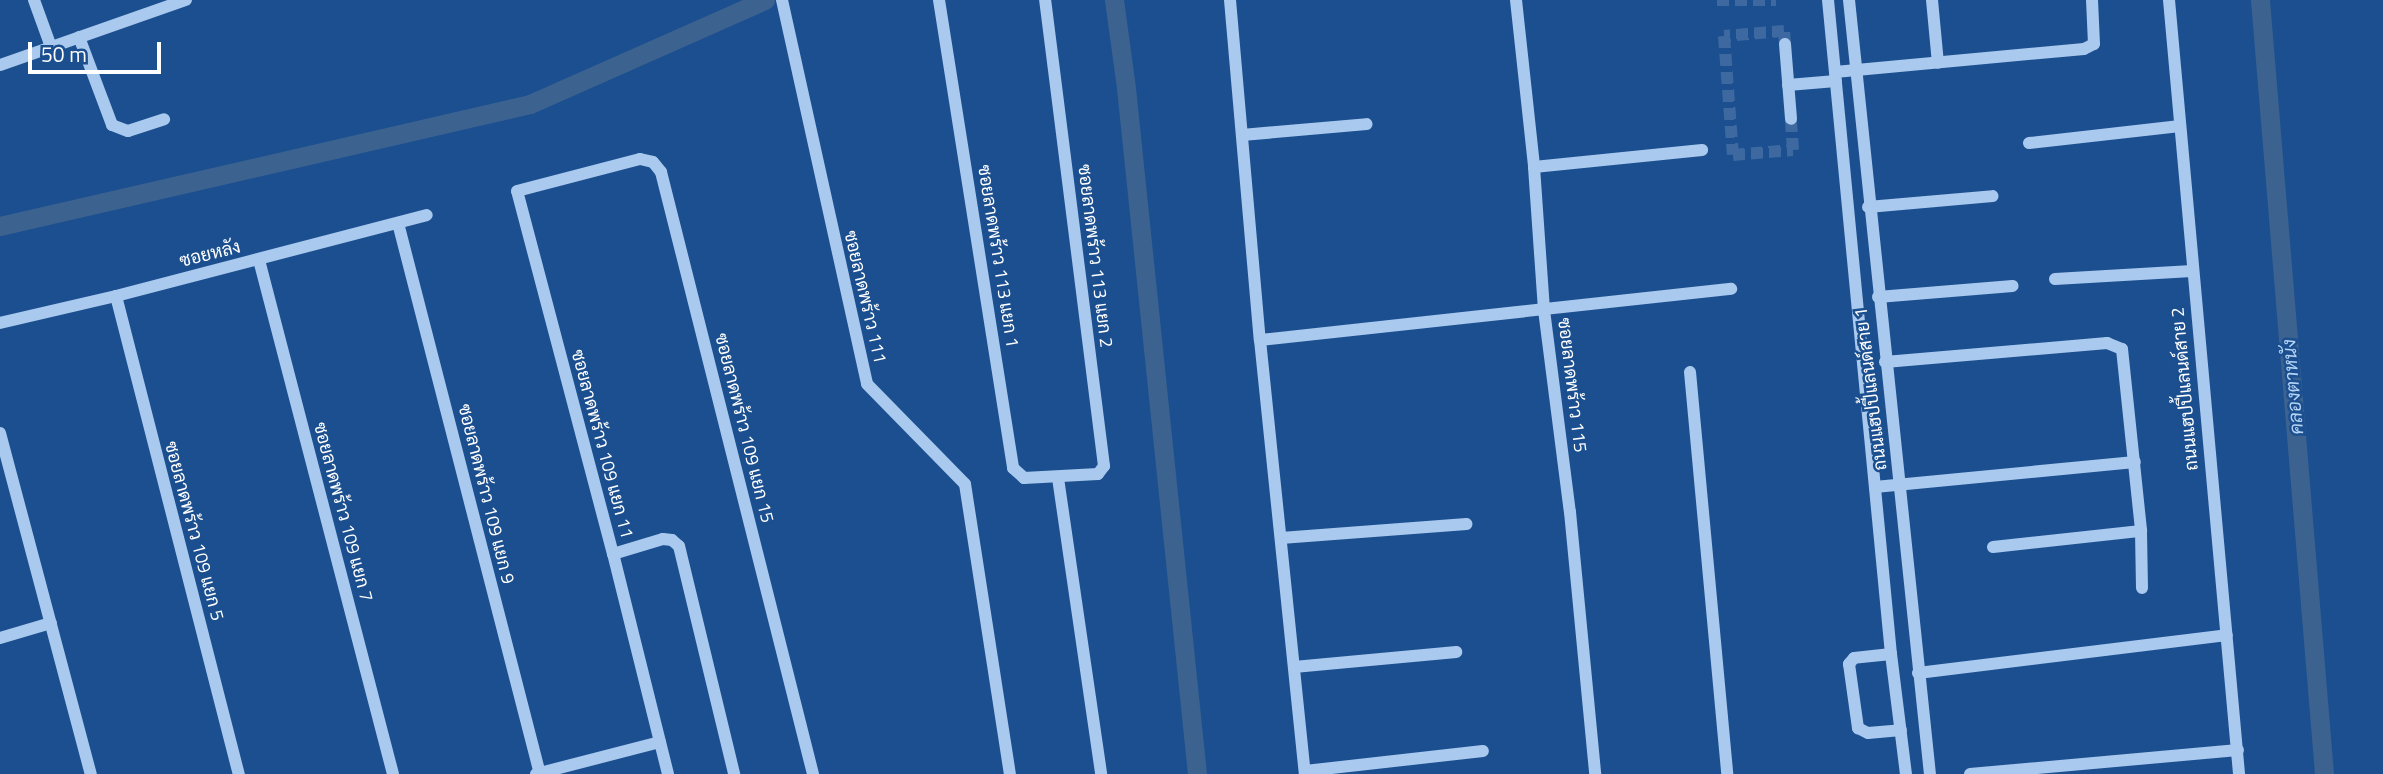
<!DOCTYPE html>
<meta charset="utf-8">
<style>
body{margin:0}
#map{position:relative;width:2383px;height:774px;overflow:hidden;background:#1b4f8f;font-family:"Titillium Web",Sarabun,sans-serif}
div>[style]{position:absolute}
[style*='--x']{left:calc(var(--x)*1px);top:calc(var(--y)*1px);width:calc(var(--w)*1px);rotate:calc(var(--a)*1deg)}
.canal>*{height:19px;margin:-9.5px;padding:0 9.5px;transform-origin:9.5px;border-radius:9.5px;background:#3c6290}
.minor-tunnel>*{height:12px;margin-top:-6px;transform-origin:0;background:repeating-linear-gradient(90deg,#3d69a0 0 12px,transparent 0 18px)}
.minor>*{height:12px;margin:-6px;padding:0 6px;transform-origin:6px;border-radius:6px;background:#a9c9ee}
span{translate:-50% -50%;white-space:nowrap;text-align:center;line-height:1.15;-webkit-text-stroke:5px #1b4f8f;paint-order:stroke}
.street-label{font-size:18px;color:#fff}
.water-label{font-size:19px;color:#b5d3f5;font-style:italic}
.scale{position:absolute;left:28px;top:42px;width:133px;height:32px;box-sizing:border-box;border:4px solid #fff;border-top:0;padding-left:9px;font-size:21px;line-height:24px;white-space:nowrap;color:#fff;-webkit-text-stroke:5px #1b4f8f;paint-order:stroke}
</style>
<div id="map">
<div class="canal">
<div style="--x:1114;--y:0;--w:89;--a:82.2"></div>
<div style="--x:1126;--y:88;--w:690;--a:84.09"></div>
<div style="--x:2260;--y:0;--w:777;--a:85.27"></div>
<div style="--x:0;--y:226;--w:544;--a:-12.96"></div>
<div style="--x:530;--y:104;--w:257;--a:-23.9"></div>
</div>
<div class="minor-tunnel">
<div style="--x:1717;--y:0;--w:59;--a:0"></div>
<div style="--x:1785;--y:44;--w:13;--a:-94"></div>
<div style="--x:1784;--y:31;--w:60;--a:175.2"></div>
<div style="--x:1724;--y:36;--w:119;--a:85.7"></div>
<div style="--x:1733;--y:155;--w:60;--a:-4.8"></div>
<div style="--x:1793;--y:150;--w:31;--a:-94"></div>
</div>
<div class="minor">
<div style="--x:34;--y:0;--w:50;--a:70.1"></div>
<div style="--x:782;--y:0;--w:393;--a:77.5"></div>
<div style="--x:867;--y:384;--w:140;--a:45.6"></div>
<div style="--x:965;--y:484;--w:293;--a:81.2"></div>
<div style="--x:939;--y:0;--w:474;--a:81"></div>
<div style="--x:1013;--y:468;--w:15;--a:42"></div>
<div style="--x:1024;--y:478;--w:74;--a:-3.1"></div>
<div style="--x:1098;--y:474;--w:10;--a:-53"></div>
<div style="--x:1104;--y:466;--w:470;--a:-97.2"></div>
<div style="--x:1230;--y:0;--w:341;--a:85"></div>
<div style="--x:1260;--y:340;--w:436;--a:84.1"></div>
<div style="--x:1516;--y:0;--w:168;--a:83.8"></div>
<div style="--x:1534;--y:167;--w:143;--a:86"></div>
<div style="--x:1544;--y:310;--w:204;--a:82.7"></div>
<div style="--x:1570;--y:512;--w:263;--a:84.5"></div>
<div style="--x:1828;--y:0;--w:657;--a:84.5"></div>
<div style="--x:1891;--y:654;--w:121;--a:82.9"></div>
<div style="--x:1849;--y:0;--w:778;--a:84.03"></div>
<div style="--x:1932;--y:0;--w:63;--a:84.6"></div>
<div style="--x:2169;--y:0;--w:777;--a:84.83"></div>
<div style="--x:79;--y:37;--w:94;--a:69.4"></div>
<div style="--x:112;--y:125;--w:17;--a:21"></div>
<div style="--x:128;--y:131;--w:38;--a:-18"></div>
<div style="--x:1785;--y:44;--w:75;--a:85.4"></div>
<div style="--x:0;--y:65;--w:197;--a:-19.3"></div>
<div style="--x:1835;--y:72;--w:250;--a:-5.3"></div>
<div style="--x:2084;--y:49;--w:11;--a:-27"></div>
<div style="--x:2094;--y:44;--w:44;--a:-92.6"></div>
<div style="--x:1788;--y:85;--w:48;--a:-4.8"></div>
<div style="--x:1242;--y:135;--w:125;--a:-5"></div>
<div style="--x:2029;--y:143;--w:152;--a:-6.4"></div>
<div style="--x:1534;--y:167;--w:169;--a:-5.8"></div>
<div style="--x:1868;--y:207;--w:125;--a:-5"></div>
<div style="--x:398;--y:223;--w:569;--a:75.55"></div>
<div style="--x:259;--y:260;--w:531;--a:75.39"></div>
<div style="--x:2055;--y:279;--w:137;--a:-3.3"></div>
<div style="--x:116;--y:296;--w:494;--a:75.6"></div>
<div style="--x:1878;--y:297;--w:135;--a:-4.7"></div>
<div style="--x:0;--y:323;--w:119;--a:-13.1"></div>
<div style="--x:116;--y:296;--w:321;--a:-14.6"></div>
<div style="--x:1260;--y:340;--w:474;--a:-6.2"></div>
<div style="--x:1885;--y:362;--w:223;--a:-4.9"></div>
<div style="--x:2107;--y:343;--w:16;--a:22"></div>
<div style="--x:2122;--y:349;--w:183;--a:84"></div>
<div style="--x:2141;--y:531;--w:57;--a:89"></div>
<div style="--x:1690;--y:372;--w:404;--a:84.7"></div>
<div style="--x:0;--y:433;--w:353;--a:75.1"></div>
<div style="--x:1058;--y:478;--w:299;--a:81.7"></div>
<div style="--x:1875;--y:487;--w:261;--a:-5.5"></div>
<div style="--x:1281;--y:538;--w:186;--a:-4.3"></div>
<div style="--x:1993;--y:547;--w:149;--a:-6.2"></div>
<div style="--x:613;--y:554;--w:52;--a:-16.7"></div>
<div style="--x:663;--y:539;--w:9;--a:6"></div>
<div style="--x:672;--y:540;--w:9;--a:41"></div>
<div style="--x:679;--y:546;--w:235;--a:76.4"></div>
<div style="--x:0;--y:638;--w:53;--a:-16.4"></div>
<div style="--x:1891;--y:654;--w:37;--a:174"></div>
<div style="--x:1854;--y:658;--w:8;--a:130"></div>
<div style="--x:1849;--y:664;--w:65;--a:82"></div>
<div style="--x:1858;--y:728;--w:11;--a:27"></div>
<div style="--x:1868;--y:733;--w:33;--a:-5"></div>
<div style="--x:1294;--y:667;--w:163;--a:-5.3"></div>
<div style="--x:1918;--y:673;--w:311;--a:-7"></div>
<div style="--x:1305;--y:771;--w:179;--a:-6.4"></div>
<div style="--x:536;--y:774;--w:128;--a:-14.5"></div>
<div style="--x:668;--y:774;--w:227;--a:-104"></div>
<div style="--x:613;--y:554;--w:375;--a:-104.8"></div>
<div style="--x:517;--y:191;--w:127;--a:-14.6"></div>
<div style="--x:640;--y:159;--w:13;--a:13"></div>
<div style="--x:653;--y:162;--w:13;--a:51"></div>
<div style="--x:661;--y:172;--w:621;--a:75.83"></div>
<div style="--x:1970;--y:774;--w:269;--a:-5.1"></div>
</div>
<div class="street-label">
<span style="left:210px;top:254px;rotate:-14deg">ซอยหลัง</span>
<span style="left:998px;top:256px;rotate:81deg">ซอยลาดพร้าว 113 แยก 1</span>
<span style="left:1095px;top:256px;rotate:83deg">ซอยลาดพร้าว 113 แยก 2</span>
<span style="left:865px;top:297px;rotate:77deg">ซอยลาดพร้าว 111</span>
<span style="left:1572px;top:385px;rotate:83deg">ซอยลาดพร้าว 115</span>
<span style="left:1871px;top:389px;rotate:-97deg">ถนนแฮปปี้แลนด์สาย 1</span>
<span style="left:2185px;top:389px;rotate:-95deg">ถนนแฮปปี้แลนด์สาย 2</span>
<span style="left:744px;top:428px;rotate:76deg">ซอยลาดพร้าว 109 แยก 15</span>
<span style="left:602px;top:444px;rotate:75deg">ซอยลาดพร้าว 109 แยก 11</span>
<span style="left:486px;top:494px;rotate:76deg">ซอยลาดพร้าว 109 แยก 9</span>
<span style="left:343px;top:512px;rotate:75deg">ซอยลาดพร้าว 109 แยก 7</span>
<span style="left:194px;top:531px;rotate:75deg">ซอยลาดพร้าว 109 แยก 5</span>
</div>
<div class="water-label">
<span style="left:2292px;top:387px;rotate:-95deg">คลองตาหนัง</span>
</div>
<div class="scale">50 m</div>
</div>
